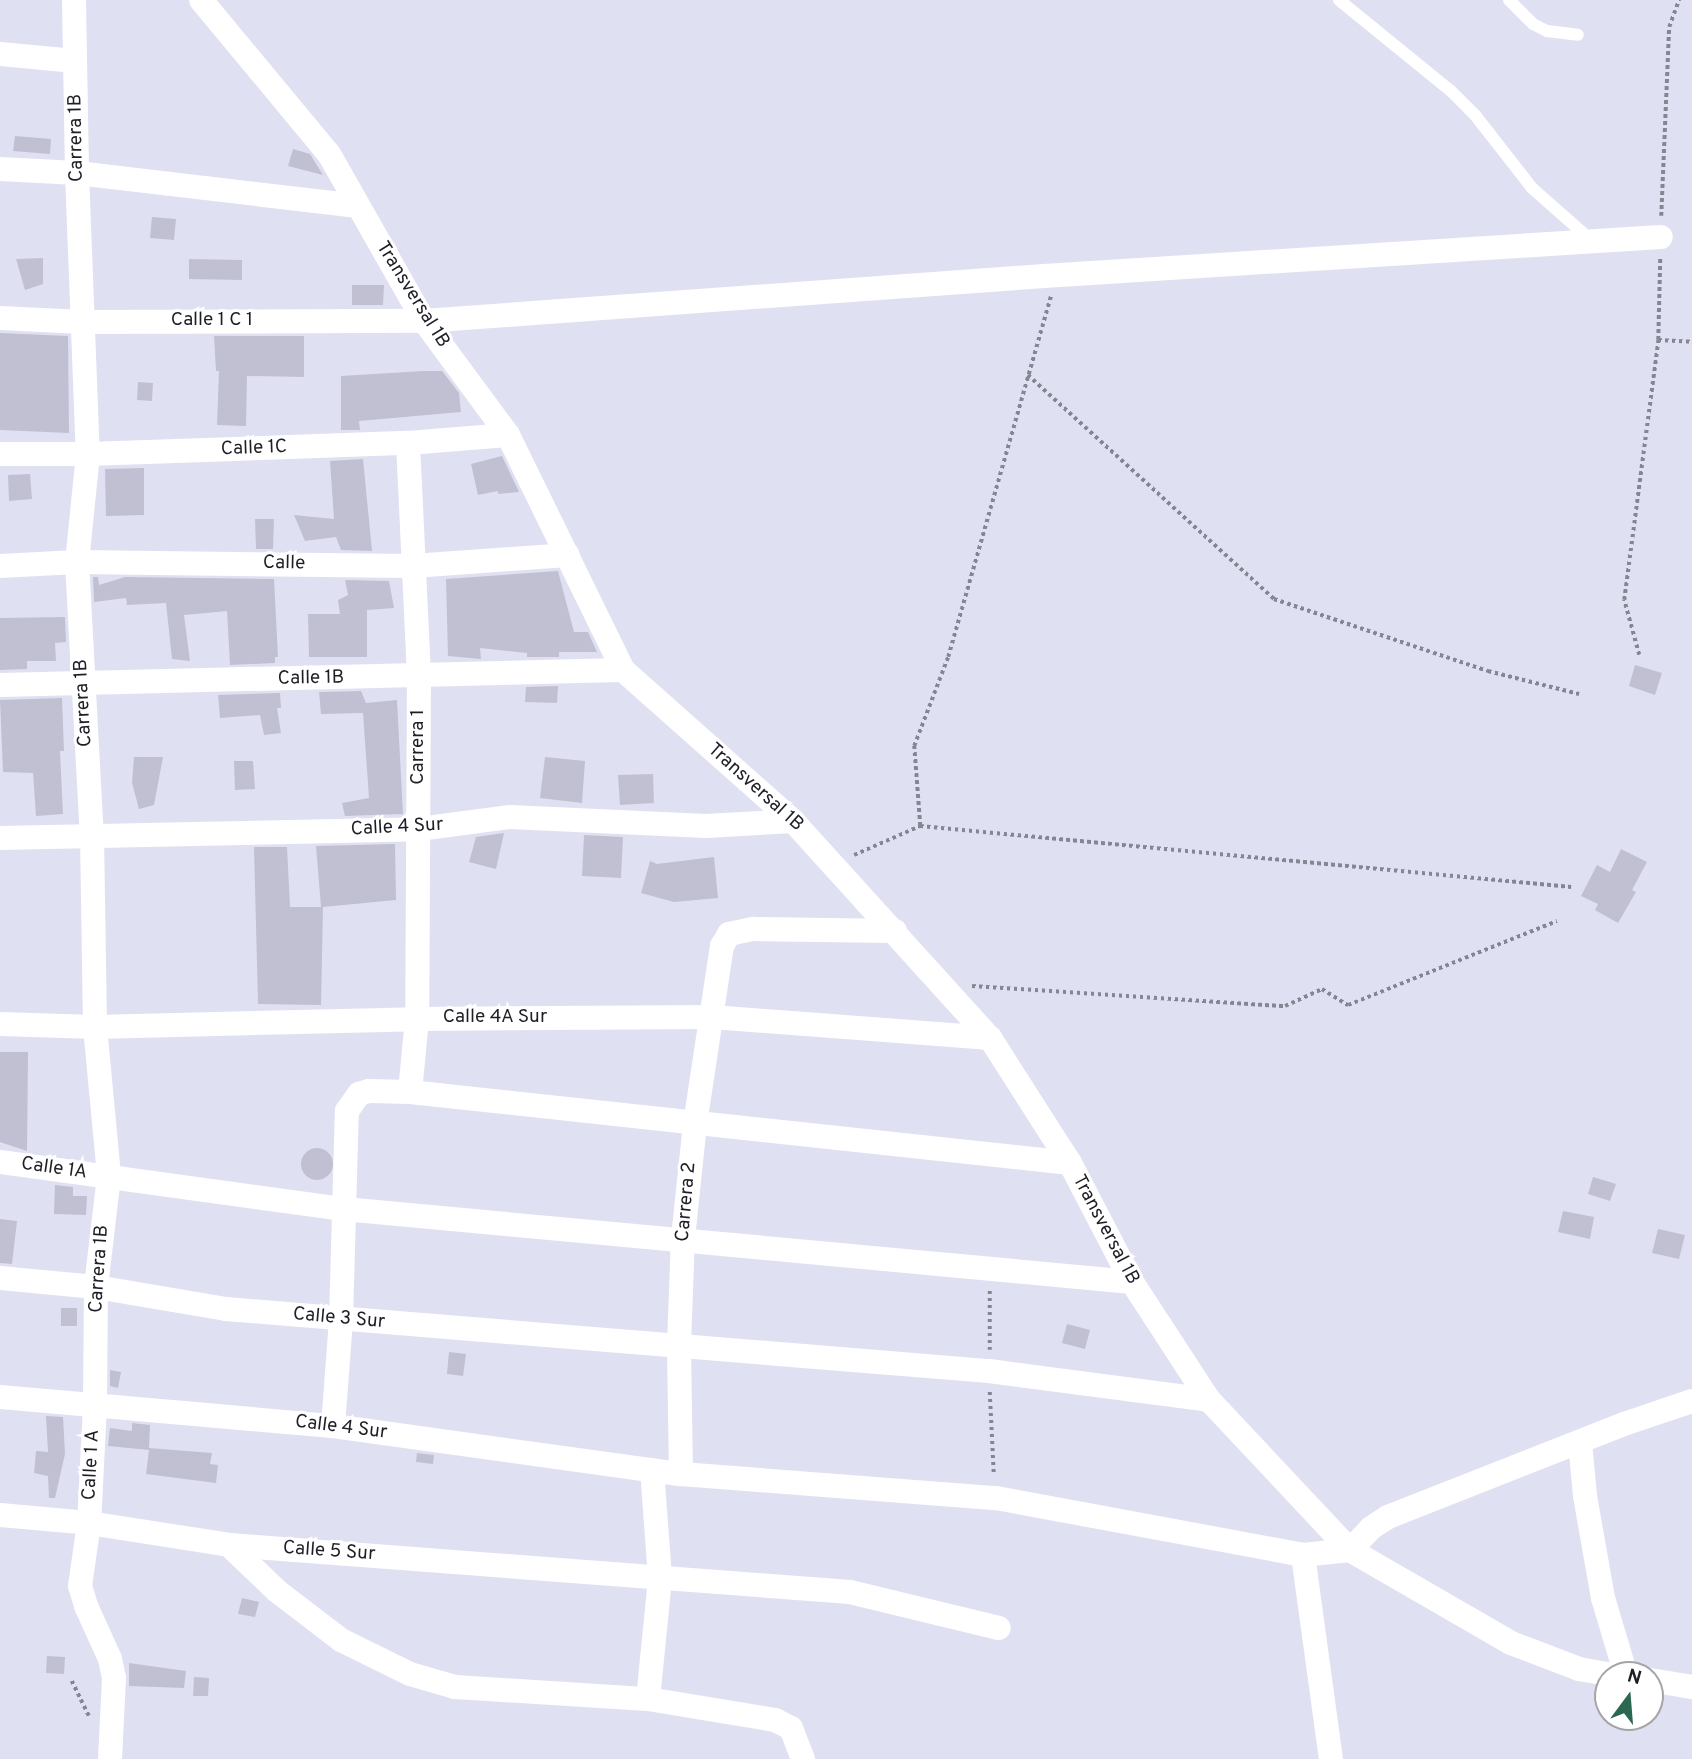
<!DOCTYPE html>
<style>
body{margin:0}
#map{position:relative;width:1692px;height:1759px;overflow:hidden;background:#e0e0f3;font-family:Overpass,sans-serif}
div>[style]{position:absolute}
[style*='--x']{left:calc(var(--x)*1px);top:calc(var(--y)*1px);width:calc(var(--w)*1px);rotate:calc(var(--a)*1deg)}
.building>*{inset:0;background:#c0c0d2}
.round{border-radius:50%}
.path>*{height:3.5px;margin-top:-1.75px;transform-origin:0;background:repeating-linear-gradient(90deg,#868693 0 3.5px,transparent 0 7px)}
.lane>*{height:12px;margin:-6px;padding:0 6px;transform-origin:6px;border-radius:6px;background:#fff}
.street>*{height:24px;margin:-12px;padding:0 12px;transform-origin:12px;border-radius:12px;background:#fff}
span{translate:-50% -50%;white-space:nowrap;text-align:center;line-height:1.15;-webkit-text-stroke:6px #fff;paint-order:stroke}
.street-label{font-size:19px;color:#1e1e25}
.north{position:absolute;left:1594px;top:1661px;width:70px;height:70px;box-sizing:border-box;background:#fff;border:2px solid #a5a5a8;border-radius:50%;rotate:16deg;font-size:19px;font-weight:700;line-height:28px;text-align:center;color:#1e1e25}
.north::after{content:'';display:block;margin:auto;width:24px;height:32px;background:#2c6751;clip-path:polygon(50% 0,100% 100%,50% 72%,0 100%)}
</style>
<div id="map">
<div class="building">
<div style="clip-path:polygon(15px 136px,51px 139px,50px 154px,13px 151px)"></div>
<div style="clip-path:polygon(293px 149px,310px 154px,323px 175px,288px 166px)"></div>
<div style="clip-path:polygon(152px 217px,176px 219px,174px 240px,150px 238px)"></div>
<div style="clip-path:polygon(43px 258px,43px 284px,25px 290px,16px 259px)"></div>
<div style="clip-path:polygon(189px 259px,242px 260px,242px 280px,189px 279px)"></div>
<div style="clip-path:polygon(352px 285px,384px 285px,383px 305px,352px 305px)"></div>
<div style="clip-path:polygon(0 333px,68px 336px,69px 433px,0 430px)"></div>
<div style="clip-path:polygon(214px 336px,304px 336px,304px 377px,247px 376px,246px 426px,217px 425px,219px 371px,216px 371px)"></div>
<div style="clip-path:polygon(423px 371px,442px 371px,459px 393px,461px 412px,359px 421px,360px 430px,341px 430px,341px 376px)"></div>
<div style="clip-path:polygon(138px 382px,153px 383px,152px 401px,137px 400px)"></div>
<div style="clip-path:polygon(502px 456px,519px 492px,498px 494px,498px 491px,478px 495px,471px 464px)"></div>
<div style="clip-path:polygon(363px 459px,372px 551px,341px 550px,336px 537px,305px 541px,294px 515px,334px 519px,330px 461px)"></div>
<div style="clip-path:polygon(144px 468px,144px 515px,106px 516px,105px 469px)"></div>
<div style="clip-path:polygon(30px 474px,32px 499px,9px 501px,8px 475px)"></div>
<div style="clip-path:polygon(255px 519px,274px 519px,273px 549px,256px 549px)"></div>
<div style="clip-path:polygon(558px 571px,574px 632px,588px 632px,597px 652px,559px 652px,559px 657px,527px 657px,527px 653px,480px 648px,481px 659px,448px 656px,446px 579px)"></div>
<div style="clip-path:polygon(93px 577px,98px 577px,99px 585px,125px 577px,274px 579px,278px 657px,275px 657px,275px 663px,230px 665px,227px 611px,184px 615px,190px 661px,172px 659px,166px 603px,127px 605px,126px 598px,94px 602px)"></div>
<div style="clip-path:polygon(345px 580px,389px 581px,394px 608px,367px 610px,367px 657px,309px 657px,308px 614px,340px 614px,338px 600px,348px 595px)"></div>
<div style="clip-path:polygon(65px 617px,66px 642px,55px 643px,56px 661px,27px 661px,27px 669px,0 670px,0 618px)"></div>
<div style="clip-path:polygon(1635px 665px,1662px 673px,1655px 695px,1629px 686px)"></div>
<div style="clip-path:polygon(558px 686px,557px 703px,525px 702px,526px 687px)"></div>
<div style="clip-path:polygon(361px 691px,366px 703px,397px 700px,403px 814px,345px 816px,342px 803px,369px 798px,363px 713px,321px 714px,319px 692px)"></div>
<div style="clip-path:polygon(280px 693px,281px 708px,277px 708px,281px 733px,264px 735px,260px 715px,220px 718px,218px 695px)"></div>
<div style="clip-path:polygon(62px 698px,64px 751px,60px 751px,63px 814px,36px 816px,33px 773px,3px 772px,0 700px)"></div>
<div style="clip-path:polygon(134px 757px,163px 757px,154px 805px,139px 809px,132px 783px)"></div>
<div style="clip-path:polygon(545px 757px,585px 761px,582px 803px,540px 798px)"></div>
<div style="clip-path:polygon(234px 761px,253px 761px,255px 789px,235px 790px)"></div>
<div style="clip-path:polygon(653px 774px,654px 803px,620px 805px,618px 775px)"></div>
<div style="clip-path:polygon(504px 833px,496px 869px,469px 862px,476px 837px)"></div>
<div style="clip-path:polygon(584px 835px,623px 837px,621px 878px,582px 876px)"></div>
<div style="clip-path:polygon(395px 844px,396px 900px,323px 907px,321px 1005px,258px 1004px,254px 847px,287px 847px,290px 907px,321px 907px,316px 846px)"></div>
<div style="clip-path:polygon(1621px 849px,1647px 862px,1632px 890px,1636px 892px,1618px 923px,1595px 910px,1598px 904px,1581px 896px,1597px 865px,1610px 872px)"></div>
<div style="clip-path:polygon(714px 857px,718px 898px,674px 902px,641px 893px,650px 861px,657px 864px)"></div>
<div style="clip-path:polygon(0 1052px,28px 1052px,27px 1151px,0 1142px)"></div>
<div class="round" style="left:301px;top:1148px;width:32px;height:32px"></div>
<div style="clip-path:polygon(1593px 1177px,1616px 1184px,1610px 1201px,1588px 1194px)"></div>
<div style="clip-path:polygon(55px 1185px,73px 1187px,73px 1196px,87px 1196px,86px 1215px,54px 1214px)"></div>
<div style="clip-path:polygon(1563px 1211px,1594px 1217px,1590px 1239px,1558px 1232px)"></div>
<div style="clip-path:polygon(0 1219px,17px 1221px,12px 1264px,0 1263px)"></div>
<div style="clip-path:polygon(1658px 1229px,1685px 1235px,1679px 1259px,1652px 1253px)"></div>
<div style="clip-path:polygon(61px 1308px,77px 1308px,77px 1326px,61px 1326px)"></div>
<div style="clip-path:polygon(1067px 1324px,1090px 1330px,1085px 1349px,1062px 1343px)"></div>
<div style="clip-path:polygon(449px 1352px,466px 1354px,463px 1376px,447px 1374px)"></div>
<div style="clip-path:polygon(110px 1370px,121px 1372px,118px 1388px,110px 1386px)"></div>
<div style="clip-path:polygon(46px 1416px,63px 1417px,65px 1454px,55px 1498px,49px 1498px,48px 1476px,34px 1473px,36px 1451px,48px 1452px)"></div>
<div style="clip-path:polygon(132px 1423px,150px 1425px,149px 1448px,212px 1453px,210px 1464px,218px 1465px,216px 1483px,146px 1474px,149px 1450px,108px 1446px,110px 1428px,132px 1431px)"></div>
<div style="clip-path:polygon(417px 1453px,434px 1455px,433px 1464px,416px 1462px)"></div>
<div style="clip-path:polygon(242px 1598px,259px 1602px,255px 1617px,238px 1614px)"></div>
<div style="clip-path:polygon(47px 1656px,65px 1657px,64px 1674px,46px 1673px)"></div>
<div style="clip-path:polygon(129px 1663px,186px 1671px,184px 1688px,129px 1686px)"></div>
<div style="clip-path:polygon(194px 1677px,209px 1678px,208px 1696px,193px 1696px)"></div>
</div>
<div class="path">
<div style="--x:1661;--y:216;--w:189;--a:-87.6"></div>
<div style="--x:1669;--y:27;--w:29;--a:-70"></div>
<div style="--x:1658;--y:340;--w:34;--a:3"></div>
<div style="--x:1028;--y:375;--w:333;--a:42.3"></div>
<div style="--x:1274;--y:599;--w:226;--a:18.6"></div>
<div style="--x:1488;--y:671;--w:94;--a:14.2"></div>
<div style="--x:1639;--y:655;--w:57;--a:-105.3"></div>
<div style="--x:1624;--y:600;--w:262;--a:-82.5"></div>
<div style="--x:1658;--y:340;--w:81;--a:-88.6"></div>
<div style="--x:920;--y:826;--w:80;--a:-94.3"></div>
<div style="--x:914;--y:746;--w:95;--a:-69.1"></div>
<div style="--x:948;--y:657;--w:375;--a:-74.1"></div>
<div style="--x:854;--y:855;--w:72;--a:-23.7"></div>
<div style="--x:920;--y:826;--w:654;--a:5.35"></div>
<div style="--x:972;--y:986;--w:314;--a:3.7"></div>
<div style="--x:1285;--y:1006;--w:41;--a:-24.7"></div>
<div style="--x:1322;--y:989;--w:31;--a:32"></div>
<div style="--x:1348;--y:1005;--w:225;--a:-21.9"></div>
<div style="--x:990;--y:1291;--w:59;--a:90"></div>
<div style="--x:990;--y:1392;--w:83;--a:87.2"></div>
<div style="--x:72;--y:1681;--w:41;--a:64.1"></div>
</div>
<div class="lane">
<div style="--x:1339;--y:0;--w:144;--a:39.1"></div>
<div style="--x:1451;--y:91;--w:34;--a:45"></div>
<div style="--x:1475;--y:115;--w:93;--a:52"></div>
<div style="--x:1532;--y:188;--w:79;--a:41.4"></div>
<div style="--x:1509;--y:0;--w:34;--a:45"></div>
<div style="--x:1533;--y:24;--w:16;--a:27"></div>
<div style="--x:1547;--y:31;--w:31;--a:7"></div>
</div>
<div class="street">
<div style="--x:74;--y:0;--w:173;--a:89"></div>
<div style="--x:77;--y:173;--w:281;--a:87.8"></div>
<div style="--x:88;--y:454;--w:109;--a:95.8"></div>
<div style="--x:77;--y:562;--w:273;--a:86.9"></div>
<div style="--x:92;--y:835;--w:192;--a:89.1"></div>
<div style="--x:95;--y:1027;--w:150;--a:84.6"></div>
<div style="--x:109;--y:1176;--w:112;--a:96.7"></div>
<div style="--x:96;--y:1287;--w:119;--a:90.5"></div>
<div style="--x:95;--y:1406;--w:117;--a:92.9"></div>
<div style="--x:89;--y:1523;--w:64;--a:98.1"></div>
<div style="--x:80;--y:1586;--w:21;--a:73"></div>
<div style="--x:86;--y:1606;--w:58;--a:65.6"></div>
<div style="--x:110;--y:1659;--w:19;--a:78"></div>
<div style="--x:114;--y:1678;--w:81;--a:92.8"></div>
<div style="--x:201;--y:0;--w:200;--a:50.3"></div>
<div style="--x:329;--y:154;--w:192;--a:60.4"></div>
<div style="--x:424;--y:321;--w:142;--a:53.6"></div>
<div style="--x:508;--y:435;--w:262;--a:63.9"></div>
<div style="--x:623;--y:670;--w:227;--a:41.6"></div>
<div style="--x:793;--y:821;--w:293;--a:47.8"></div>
<div style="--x:990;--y:1038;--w:148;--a:57.4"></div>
<div style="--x:1070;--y:1163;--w:134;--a:62.5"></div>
<div style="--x:1132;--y:1282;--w:141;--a:56.9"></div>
<div style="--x:1209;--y:1400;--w:206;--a:46.8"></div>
<div style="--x:0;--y:54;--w:75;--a:5.3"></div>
<div style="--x:0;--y:169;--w:77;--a:3"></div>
<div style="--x:77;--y:173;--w:283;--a:6.7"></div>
<div style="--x:0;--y:318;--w:83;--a:2.8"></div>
<div style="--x:83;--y:322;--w:341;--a:-0.2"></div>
<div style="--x:424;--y:321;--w:622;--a:-4.15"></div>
<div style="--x:1044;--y:276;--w:618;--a:-3.62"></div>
<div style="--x:408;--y:443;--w:234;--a:87.3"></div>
<div style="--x:419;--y:677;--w:342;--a:90.3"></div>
<div style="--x:417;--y:1019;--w:73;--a:95.5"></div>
<div style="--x:0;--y:454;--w:88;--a:0"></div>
<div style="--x:88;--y:454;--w:320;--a:-2"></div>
<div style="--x:408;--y:443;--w:100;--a:-4.6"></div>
<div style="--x:0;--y:566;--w:77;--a:-3"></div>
<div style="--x:77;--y:562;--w:336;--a:0.7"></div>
<div style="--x:413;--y:566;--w:155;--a:-4.1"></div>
<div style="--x:0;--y:685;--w:623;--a:-1.38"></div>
<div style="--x:0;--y:838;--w:419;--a:-1.2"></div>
<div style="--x:419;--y:829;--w:92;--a:-7.5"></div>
<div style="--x:510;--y:817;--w:196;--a:2.6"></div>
<div style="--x:706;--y:826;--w:87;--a:-3.3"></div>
<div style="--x:0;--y:1024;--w:95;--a:1.8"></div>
<div style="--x:95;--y:1027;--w:322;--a:-1.4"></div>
<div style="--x:417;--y:1019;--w:295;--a:-0.4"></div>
<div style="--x:712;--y:1017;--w:279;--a:4.3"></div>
<div style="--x:0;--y:1162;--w:347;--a:7.8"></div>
<div style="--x:344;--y:1209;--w:791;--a:5.29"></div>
<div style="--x:0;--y:1278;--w:96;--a:5.4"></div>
<div style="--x:96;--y:1287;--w:132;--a:9.6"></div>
<div style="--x:226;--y:1309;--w:766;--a:4.65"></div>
<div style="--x:989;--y:1371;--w:222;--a:7.5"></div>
<div style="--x:0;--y:1397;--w:334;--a:5"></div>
<div style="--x:333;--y:1426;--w:351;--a:7.9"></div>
<div style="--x:681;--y:1474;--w:316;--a:4.4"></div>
<div style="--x:996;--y:1498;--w:312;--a:10.5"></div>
<div style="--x:1303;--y:1555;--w:47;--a:-6.1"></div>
<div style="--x:1350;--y:1550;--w:186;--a:30"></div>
<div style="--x:1511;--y:1643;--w:73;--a:20.9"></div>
<div style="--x:1579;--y:1669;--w:36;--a:10"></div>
<div style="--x:333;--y:1426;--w:106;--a:-85.7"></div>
<div style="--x:341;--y:1320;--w:209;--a:-88.4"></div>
<div style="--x:347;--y:1111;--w:21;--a:-55"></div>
<div style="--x:359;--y:1094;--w:10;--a:-17"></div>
<div style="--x:369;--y:1091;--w:41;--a:1.4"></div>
<div style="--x:410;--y:1092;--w:664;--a:6.14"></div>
<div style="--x:1580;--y:1442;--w:54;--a:84.7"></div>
<div style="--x:1585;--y:1496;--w:104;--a:80"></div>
<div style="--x:1603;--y:1598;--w:80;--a:73.4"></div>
<div style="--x:681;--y:1474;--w:129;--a:-90.9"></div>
<div style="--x:679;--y:1345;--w:107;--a:-87.9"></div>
<div style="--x:683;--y:1238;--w:115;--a:-84"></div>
<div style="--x:695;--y:1124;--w:180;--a:-81.4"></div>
<div style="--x:722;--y:946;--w:14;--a:-60"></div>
<div style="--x:729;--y:934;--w:25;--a:-12"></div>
<div style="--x:753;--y:929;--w:142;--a:0.8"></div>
<div style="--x:0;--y:1515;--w:89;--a:5.1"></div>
<div style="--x:89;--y:1523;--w:142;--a:8.9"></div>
<div style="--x:229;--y:1545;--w:623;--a:4.33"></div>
<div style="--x:850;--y:1592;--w:153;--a:13.6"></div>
<div style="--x:229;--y:1545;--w:66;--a:43.8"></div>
<div style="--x:277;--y:1591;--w:81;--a:37.4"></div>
<div style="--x:341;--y:1640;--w:77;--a:26.2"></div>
<div style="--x:410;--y:1674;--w:47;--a:16.1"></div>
<div style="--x:455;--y:1687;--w:193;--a:3.6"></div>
<div style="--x:648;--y:1699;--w:129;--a:9.4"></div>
<div style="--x:775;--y:1720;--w:18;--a:27"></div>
<div style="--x:791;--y:1728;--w:33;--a:69"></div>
<div style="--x:1350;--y:1550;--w:30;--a:-46"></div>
<div style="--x:1371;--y:1528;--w:20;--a:-33"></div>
<div style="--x:1388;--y:1517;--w:254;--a:-21.5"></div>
<div style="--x:1624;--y:1424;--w:72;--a:-18.7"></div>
<div style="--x:1303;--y:1555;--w:206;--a:82.2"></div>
<div style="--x:1650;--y:1680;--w:43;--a:9.5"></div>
<div style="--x:648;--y:1699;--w:122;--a:-84.3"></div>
<div style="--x:660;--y:1578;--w:108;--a:-94.2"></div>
</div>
<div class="street-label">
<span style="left:77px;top:138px;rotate:-91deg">Carrera 1B</span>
<span style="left:412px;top:295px;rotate:58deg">Transversal 1B</span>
<span style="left:212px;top:321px">Calle 1 C 1</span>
<span style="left:254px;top:449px;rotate:-2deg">Calle 1C</span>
<span style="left:284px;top:564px;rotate:1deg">Calle</span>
<span style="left:311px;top:679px;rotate:-1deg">Calle 1B</span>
<span style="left:84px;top:703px;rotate:-93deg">Carrera 1B</span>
<span style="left:419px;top:747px;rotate:-90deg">Carrera 1</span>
<span style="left:755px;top:788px;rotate:42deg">Transversal 1B</span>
<span style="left:397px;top:828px;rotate:-3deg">Calle 4 Sur</span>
<span style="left:495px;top:1018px">Calle 4A Sur</span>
<span style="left:54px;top:1169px;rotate:8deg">Calle 1A</span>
<span style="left:687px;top:1202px;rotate:-85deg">Carrera 2</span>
<span style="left:1105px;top:1230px;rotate:62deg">Transversal 1B</span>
<span style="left:100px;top:1269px;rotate:-86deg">Carrera 1B</span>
<span style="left:339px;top:1319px;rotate:5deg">Calle 3 Sur</span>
<span style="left:341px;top:1428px;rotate:7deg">Calle 4 Sur</span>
<span style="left:92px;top:1465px;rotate:-87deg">Calle 1 A</span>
<span style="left:329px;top:1552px;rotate:4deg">Calle 5 Sur</span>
</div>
<div class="north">N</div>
</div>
